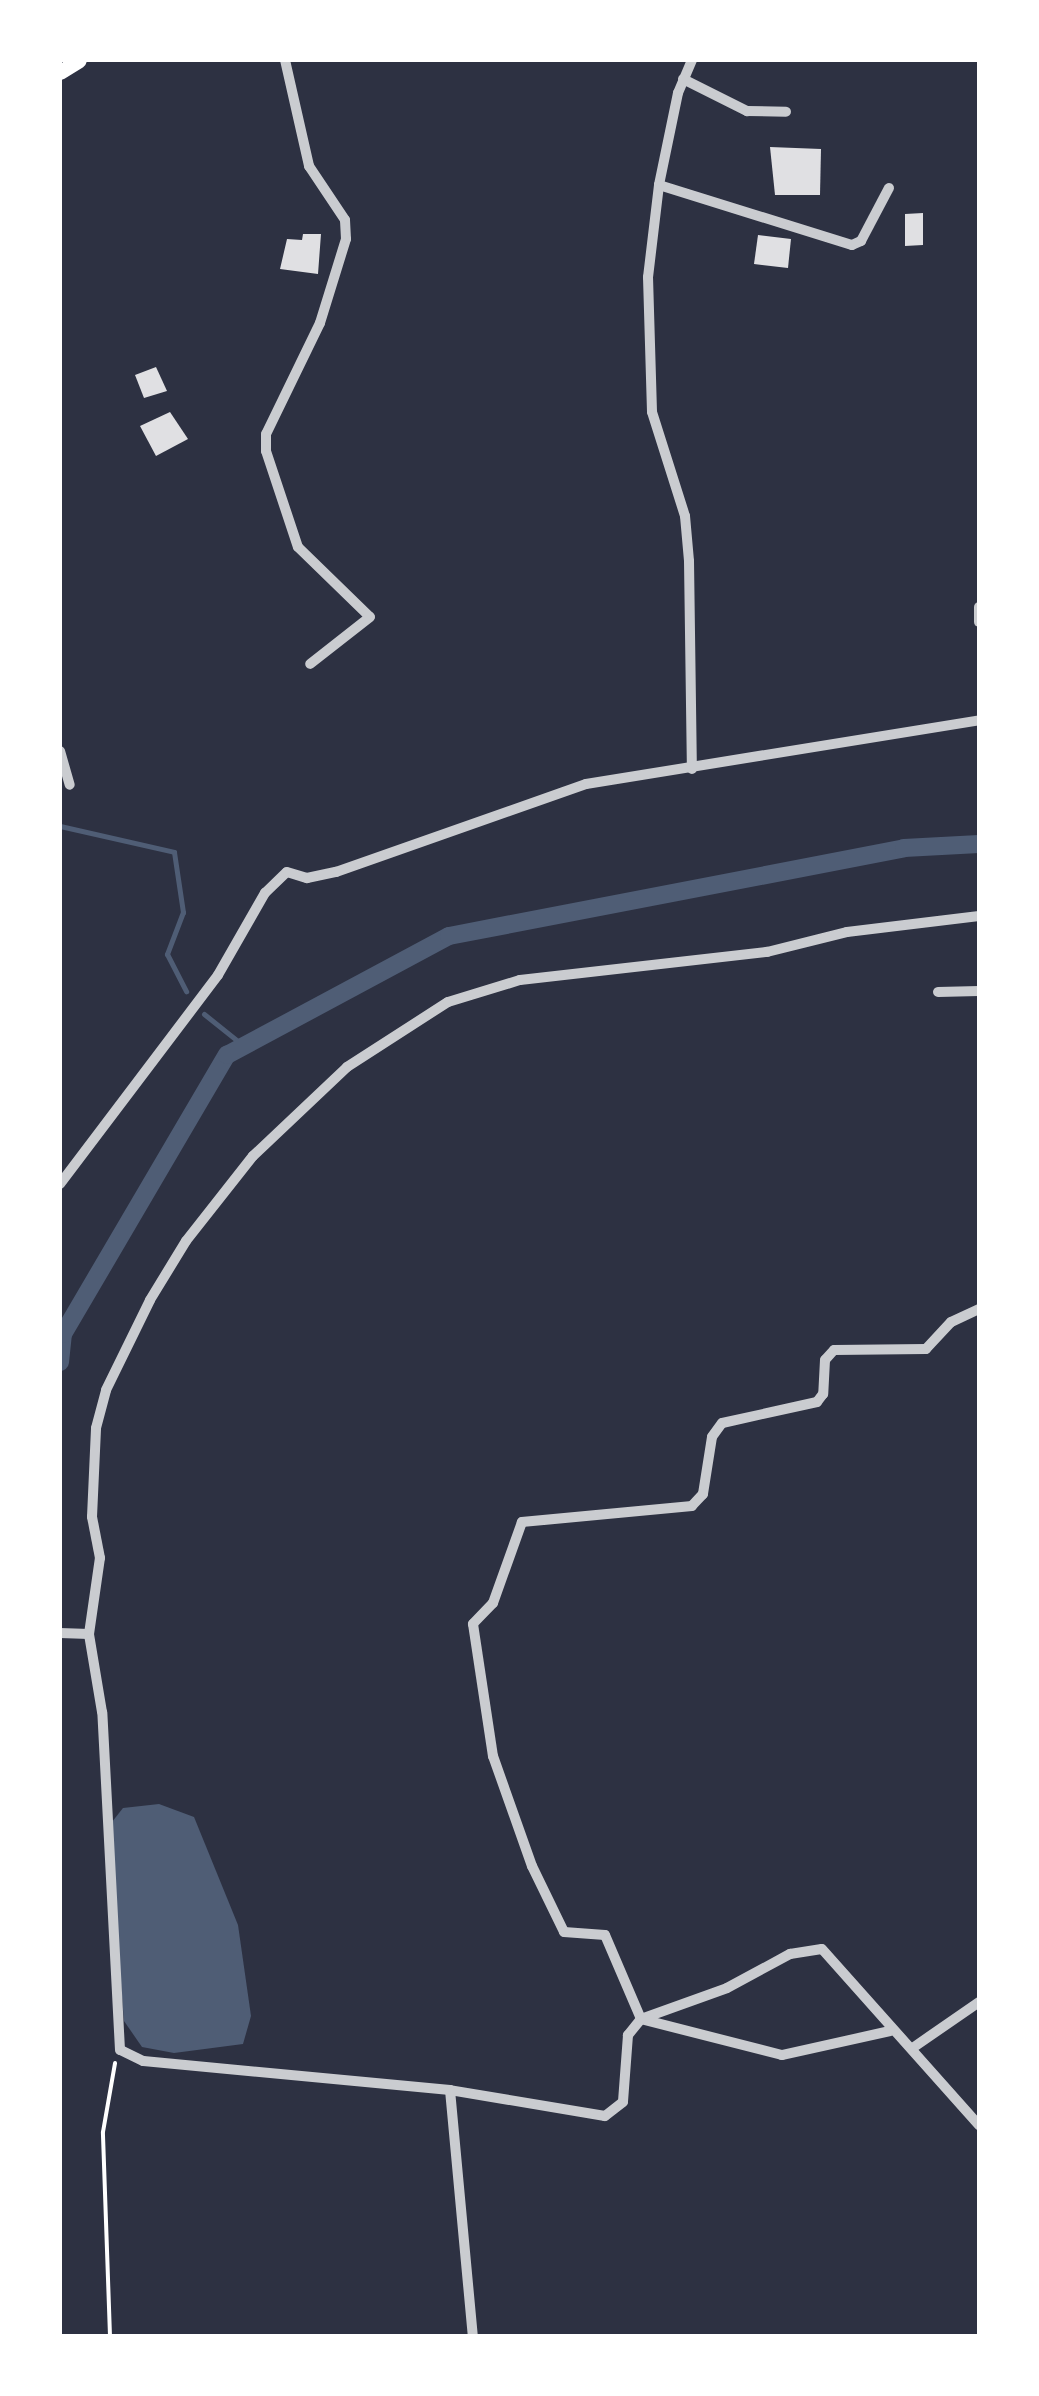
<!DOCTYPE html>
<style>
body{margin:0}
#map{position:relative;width:1039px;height:2396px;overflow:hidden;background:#2d3142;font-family:"Crimson Pro",serif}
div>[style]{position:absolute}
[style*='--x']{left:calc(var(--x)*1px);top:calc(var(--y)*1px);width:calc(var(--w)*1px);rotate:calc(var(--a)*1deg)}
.water>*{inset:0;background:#4f5d75}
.stream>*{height:5px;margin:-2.5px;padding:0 2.5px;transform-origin:2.5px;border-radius:2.5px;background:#4f5d75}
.canal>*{height:18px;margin:-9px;padding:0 9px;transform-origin:9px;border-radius:9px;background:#4f5d75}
.building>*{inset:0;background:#e0e0e3}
.path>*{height:4px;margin:-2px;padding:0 2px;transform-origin:2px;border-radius:2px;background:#fff}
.minor>*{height:10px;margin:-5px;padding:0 5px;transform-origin:5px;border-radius:5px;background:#caccd0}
.secondary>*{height:15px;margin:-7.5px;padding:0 7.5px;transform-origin:7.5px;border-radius:7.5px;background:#fff}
span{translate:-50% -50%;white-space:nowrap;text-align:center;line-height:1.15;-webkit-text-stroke:10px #fff;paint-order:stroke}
.frame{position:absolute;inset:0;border:62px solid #fff;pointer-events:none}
</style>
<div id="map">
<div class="water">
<div style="clip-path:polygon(159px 1804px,194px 1817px,238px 1925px,251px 2016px,243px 2044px,174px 2053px,142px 2047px,124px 2021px,108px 1827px,123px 1808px)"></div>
</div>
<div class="stream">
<div style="--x:60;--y:826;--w:117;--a:12.8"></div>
<div style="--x:174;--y:852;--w:61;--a:81.5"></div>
<div style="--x:183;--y:912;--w:45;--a:110.9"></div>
<div style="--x:167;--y:954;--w:42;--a:62.8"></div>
<div style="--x:204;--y:1014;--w:51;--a:38.7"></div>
</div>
<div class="canal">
<div style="--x:60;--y:1362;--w:28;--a:-84"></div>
<div style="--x:63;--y:1334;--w:324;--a:-59.6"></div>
<div style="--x:227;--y:1055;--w:252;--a:-28.2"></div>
<div style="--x:449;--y:936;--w:463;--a:-10.9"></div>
<div style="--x:904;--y:848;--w:75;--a:-3.1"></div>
</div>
<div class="building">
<div style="clip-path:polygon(770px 147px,821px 149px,820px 195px,775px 195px)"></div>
<div style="clip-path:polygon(923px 213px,923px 245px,905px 246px,905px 214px)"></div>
<div style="clip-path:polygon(303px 234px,321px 234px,318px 274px,280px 269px,287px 239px,302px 240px)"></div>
<div style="clip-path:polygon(758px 235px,791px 239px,788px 268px,754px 264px)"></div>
<div style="clip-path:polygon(156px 367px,167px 391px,144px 398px,135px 375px)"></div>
<div style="clip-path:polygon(170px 412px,188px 439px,156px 456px,140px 426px)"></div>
</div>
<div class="path">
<div style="--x:110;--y:2336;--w:204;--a:-92"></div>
<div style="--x:103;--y:2132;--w:70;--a:-80.1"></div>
</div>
<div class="minor">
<div style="--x:285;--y:60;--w:109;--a:77.2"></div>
<div style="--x:309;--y:166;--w:65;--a:56.3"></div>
<div style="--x:345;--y:220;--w:19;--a:87"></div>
<div style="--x:346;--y:239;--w:88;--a:107.2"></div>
<div style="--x:320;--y:323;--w:123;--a:115.9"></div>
<div style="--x:266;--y:434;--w:17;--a:90"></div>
<div style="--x:266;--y:451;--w:101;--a:71.6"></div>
<div style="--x:298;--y:547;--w:100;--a:44.2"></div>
<div style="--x:370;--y:617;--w:76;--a:141.9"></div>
<div style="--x:692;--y:60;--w:36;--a:113"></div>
<div style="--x:678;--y:93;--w:94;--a:101.7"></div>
<div style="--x:659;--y:185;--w:93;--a:96.8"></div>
<div style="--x:648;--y:277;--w:135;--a:88.3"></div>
<div style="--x:652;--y:412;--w:109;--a:72.4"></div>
<div style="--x:685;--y:516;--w:45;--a:84.9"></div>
<div style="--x:689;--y:561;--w:208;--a:89.2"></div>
<div style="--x:683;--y:79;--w:72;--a:26.6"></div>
<div style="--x:747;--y:111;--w:39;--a:1"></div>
<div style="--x:659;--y:185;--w:202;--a:17.3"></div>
<div style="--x:852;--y:245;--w:10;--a:-24"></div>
<div style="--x:861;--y:241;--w:60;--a:-62.2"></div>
<div style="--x:979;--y:607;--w:15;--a:90"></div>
<div style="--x:60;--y:751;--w:35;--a:74"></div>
<div style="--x:938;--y:992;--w:41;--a:-1.4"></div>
<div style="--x:60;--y:1184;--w:262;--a:-52.9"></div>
<div style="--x:218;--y:975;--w:95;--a:-60.2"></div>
<div style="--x:265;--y:893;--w:30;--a:-44"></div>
<div style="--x:287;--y:872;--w:21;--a:17"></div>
<div style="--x:307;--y:878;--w:30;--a:-12"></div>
<div style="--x:336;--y:872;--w:265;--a:-19.4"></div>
<div style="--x:586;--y:784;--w:398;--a:-9.2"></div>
<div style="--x:979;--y:1309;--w:31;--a:155"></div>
<div style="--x:951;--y:1322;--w:37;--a:133"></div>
<div style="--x:926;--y:1349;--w:92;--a:179.4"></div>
<div style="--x:834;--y:1350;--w:13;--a:132"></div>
<div style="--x:825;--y:1360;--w:34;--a:93"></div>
<div style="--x:823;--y:1394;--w:10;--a:127"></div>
<div style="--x:817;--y:1402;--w:97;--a:167.5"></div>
<div style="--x:722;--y:1423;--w:17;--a:126"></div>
<div style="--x:712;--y:1437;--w:58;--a:99"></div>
<div style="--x:703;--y:1494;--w:16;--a:133"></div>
<div style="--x:692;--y:1506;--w:171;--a:174.6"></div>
<div style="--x:522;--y:1522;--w:86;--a:109.7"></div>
<div style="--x:493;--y:1603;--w:29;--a:134"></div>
<div style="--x:473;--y:1624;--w:134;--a:81.4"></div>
<div style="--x:493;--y:1756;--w:117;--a:70.5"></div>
<div style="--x:532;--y:1866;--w:73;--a:64.1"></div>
<div style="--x:564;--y:1932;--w:41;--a:4.2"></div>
<div style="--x:605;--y:1935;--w:91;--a:66.8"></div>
<div style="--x:641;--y:2019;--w:91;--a:-19.8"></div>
<div style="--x:727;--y:1988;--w:72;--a:-28.4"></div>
<div style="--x:790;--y:1954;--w:32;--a:-9"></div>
<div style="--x:822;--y:1949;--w:236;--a:48.3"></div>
<div style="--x:60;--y:1633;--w:29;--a:2"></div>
<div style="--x:890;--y:2031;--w:111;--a:167.5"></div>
<div style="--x:782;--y:2055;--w:146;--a:-165.7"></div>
<div style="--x:641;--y:2019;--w:21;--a:129"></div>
<div style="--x:628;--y:2035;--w:67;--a:94.3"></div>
<div style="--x:623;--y:2102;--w:23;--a:142"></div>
<div style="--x:605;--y:2116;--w:157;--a:-170.5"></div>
<div style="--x:450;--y:2090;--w:308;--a:-174.6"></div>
<div style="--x:143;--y:2061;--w:25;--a:-154"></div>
<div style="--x:120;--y:2050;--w:338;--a:-93"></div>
<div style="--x:102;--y:1712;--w:79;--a:-99.5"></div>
<div style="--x:89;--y:1634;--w:77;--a:-81.8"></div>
<div style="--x:100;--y:1558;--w:42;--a:-101"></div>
<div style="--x:92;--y:1517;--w:89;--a:-87.4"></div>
<div style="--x:96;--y:1428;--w:39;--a:-75"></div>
<div style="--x:106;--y:1390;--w:100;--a:-63.9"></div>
<div style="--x:150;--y:1300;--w:69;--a:-58.6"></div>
<div style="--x:186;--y:1241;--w:108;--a:-51.8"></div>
<div style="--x:253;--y:1156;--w:129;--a:-43.4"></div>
<div style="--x:347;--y:1067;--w:120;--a:-32.8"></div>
<div style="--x:448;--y:1002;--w:75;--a:-17"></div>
<div style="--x:520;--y:980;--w:249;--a:-6.5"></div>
<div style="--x:767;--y:952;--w:82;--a:-14"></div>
<div style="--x:847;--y:932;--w:133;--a:-6.9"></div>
<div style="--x:914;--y:2047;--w:79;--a:-34.7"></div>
<div style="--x:450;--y:2090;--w:247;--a:84.7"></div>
</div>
<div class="secondary">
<div style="--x:60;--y:72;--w:22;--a:-32"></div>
</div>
<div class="frame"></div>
</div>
